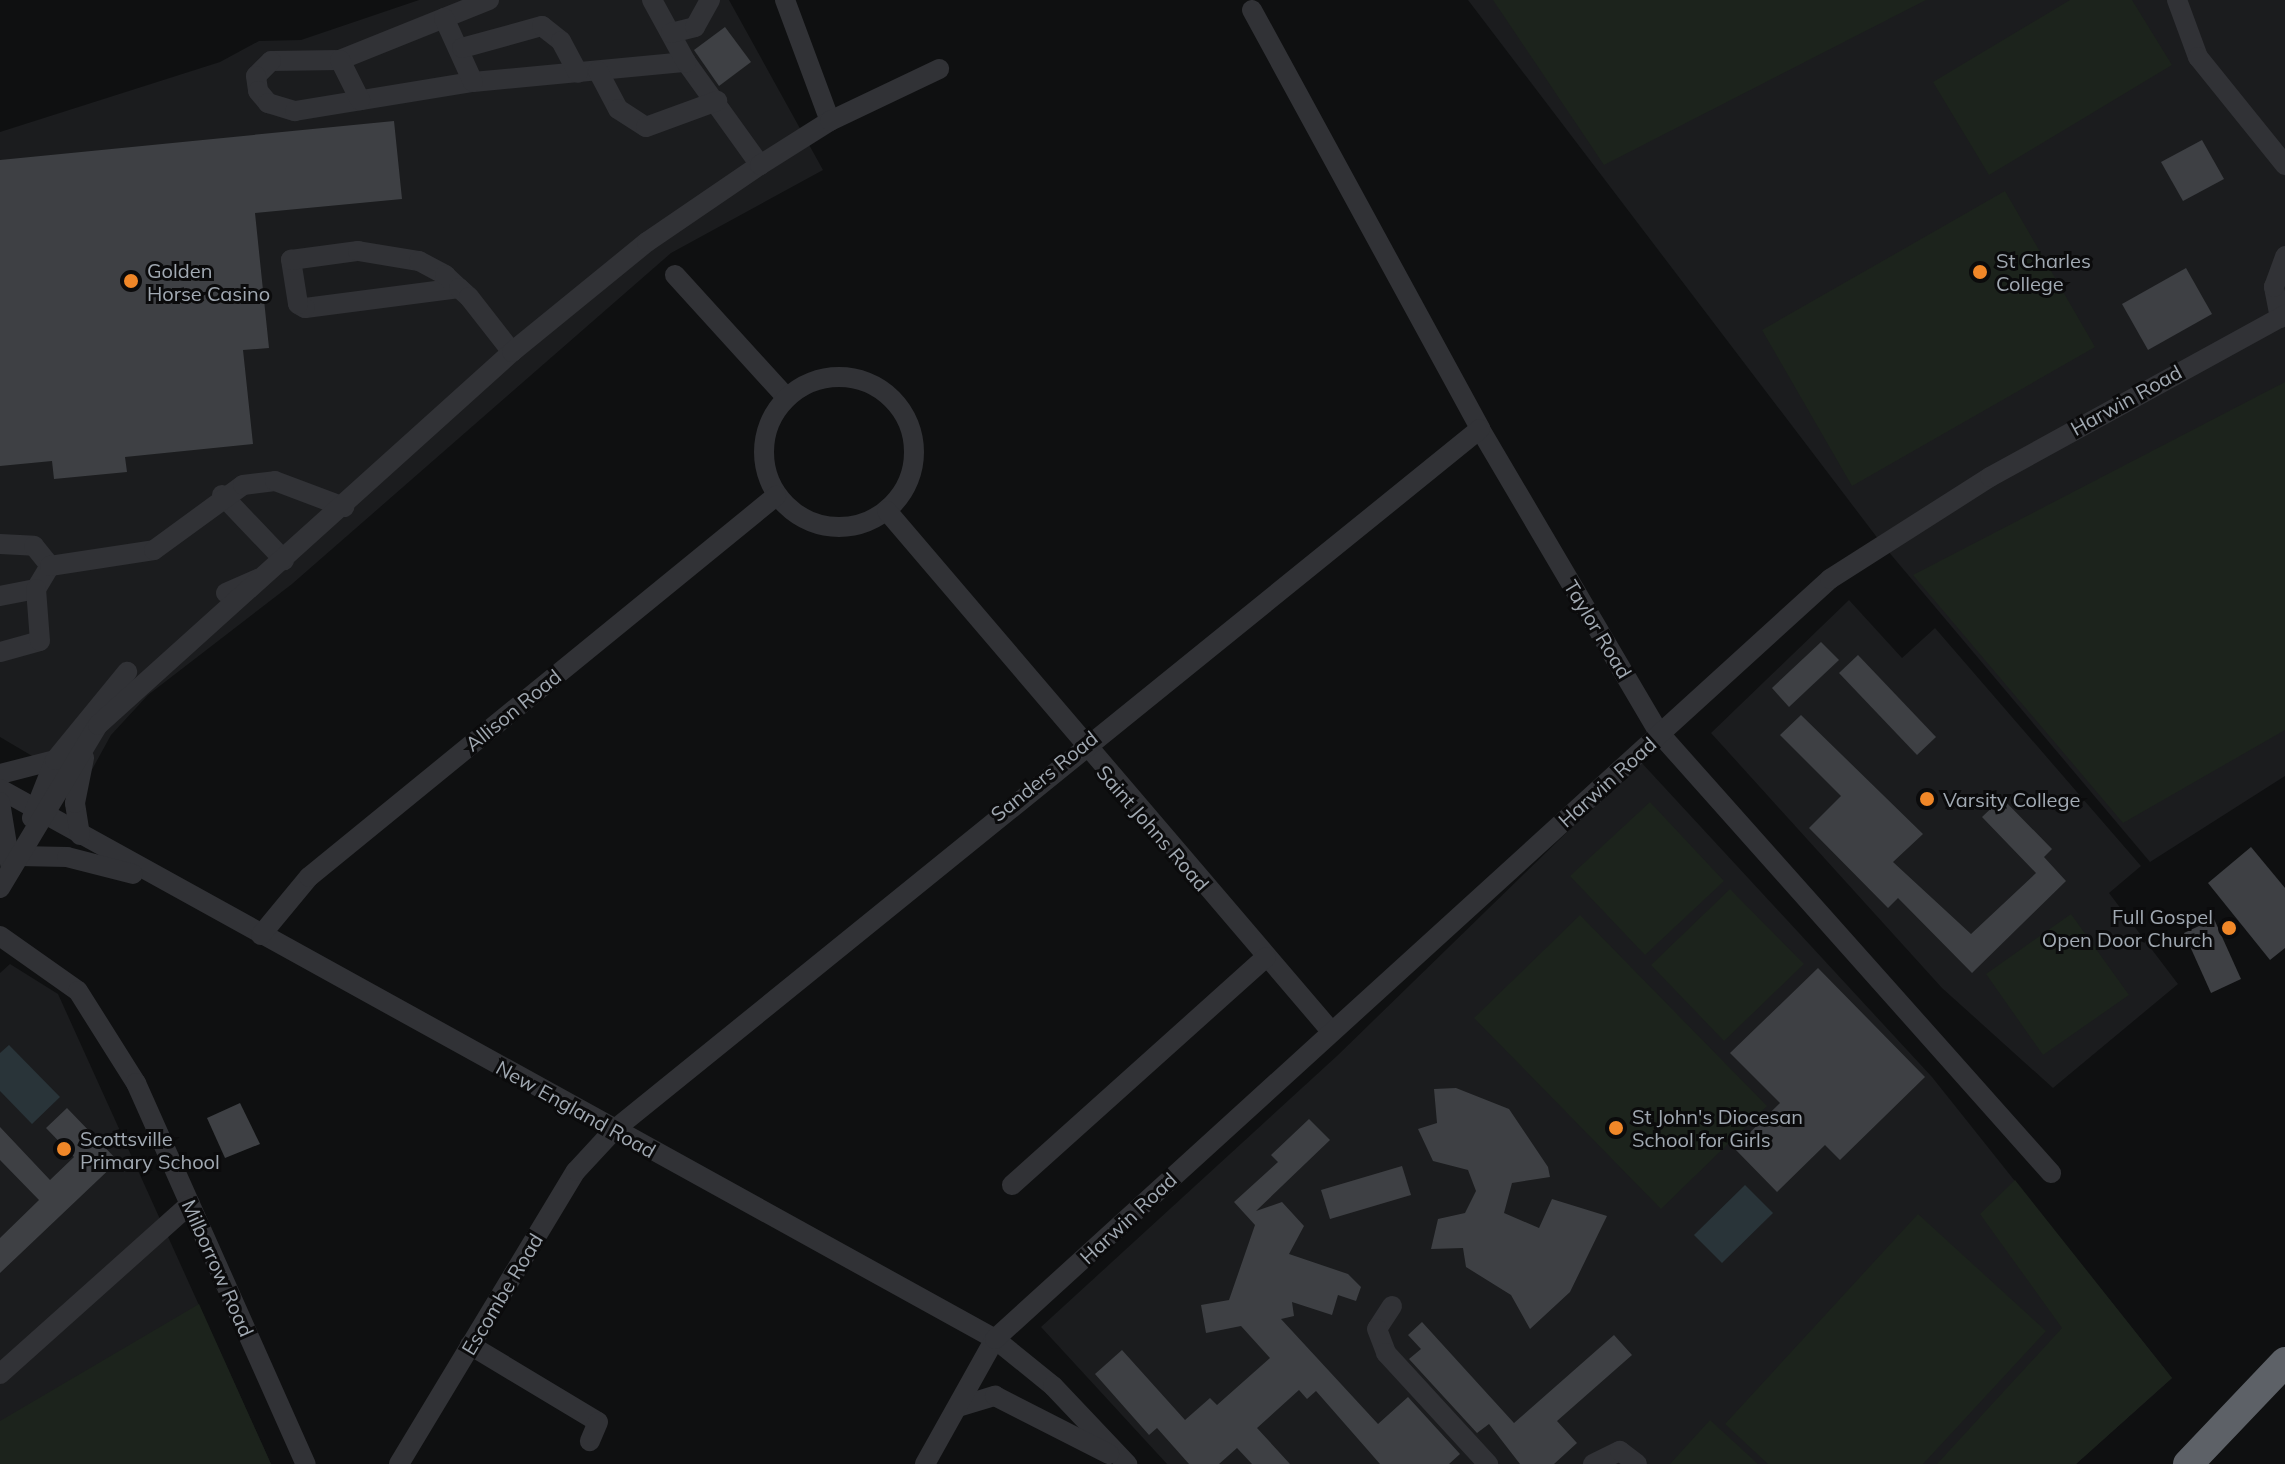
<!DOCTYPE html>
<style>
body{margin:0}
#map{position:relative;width:2285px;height:1464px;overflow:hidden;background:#0f1011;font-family:Mulish,sans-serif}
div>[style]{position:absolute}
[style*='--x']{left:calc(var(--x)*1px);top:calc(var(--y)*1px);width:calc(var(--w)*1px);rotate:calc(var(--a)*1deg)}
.built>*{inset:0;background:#1b1c1e}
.green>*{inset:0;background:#1c231c}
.water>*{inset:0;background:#293439}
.building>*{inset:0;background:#3e4044}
.minor>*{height:20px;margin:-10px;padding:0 10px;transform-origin:10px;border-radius:10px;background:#313236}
.minor>.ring{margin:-10px;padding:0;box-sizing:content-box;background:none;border:20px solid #313236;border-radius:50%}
.highway>*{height:30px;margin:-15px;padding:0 15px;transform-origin:15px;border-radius:15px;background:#5d6167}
.dots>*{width:22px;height:22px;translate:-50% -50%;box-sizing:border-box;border:4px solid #0b0b0c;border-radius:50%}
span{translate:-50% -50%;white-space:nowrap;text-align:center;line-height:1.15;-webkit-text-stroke:6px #0b0b0c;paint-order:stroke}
.poi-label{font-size:20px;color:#a1a9b2}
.left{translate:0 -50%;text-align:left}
.right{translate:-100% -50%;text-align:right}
.street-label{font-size:20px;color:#a1a9b2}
</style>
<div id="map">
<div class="built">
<div style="clip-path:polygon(419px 0,729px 0,823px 170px,671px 253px,292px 584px,148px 695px,111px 735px,83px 786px,0 737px,0 132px,220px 62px,259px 41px,301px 40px)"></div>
<div style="clip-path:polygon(1468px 0,2285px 0,2285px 776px,2150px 862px,1882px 544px)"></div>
<div style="clip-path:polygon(1849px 600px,1902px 658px,1935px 628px,2141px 866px,2109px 893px,2178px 984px,2053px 1088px,1942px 988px,1711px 733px)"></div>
<div style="clip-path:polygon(1640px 761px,1932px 1077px,2172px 1378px,2076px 1464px,1167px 1464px,1041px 1327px,1338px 1055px)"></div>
<div style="clip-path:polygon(10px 964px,58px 994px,271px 1464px,0 1464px,0 973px)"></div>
</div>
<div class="green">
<div style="clip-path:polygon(1493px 0,1926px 0,1604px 165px)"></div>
<div style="clip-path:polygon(2070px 0,2132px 0,2172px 65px,1989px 175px,1933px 82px)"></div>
<div style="clip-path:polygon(2005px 191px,2095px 347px,1852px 486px,1762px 330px)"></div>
<div style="clip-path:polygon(2285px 382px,2285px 730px,2123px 823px,1913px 575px)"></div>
<div style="clip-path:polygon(1650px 802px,1724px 881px,1645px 955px,1570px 876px)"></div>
<div style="clip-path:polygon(1730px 889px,1804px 964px,1724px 1041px,1651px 965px)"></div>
<div style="clip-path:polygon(2071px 914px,2129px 995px,2043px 1055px,1986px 974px)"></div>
<div style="clip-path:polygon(1580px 915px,1767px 1106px,1661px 1209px,1474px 1018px)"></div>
<div style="clip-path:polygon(2015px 1180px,2172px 1378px,2076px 1464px,1937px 1464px,2062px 1328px,1980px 1214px)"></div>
<div style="clip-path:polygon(1918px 1214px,2046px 1331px,1923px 1464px,1768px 1464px,1725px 1424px)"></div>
<div style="clip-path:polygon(199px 1304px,271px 1464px,0 1464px,0 1421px)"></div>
<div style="clip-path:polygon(1710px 1420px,1758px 1464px,1670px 1464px)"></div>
</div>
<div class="water">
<div style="clip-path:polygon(9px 1045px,60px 1097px,32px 1124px,0 1091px,0 1053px)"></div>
<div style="clip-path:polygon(1745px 1185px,1773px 1213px,1722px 1263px,1694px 1235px)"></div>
</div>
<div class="building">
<div style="clip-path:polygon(725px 27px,751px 62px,719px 86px,694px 50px)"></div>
<div style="clip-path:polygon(394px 121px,402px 199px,255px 213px,269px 348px,243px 350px,253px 444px,125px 457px,127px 472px,54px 479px,52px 461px,0 466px,0 160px)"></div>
<div style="clip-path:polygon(2202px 140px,2224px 179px,2183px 201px,2161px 162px)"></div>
<div style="clip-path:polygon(2186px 268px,2212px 314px,2148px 350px,2122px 304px)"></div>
<div style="clip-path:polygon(1821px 642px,1839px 660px,1789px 707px,1772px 688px)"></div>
<div style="clip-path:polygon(1858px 655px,1936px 737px,1917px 755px,1839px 673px)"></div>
<div style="clip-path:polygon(1801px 715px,1923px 834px,1893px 862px,1971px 934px,2036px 873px,1982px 817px,2002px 798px,2052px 849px,2044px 857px,2066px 881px,1972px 973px,1898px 898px,1888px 908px,1809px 828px,1841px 796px,1780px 735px)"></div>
<div style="clip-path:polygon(2251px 847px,2285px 888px,2285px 948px,2270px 960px,2208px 883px)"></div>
<div style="clip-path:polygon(2214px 919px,2241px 979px,2211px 993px,2184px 933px)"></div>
<div style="clip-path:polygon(1818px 968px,1925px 1077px,1840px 1160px,1825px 1145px,1777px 1192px,1734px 1148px,1780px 1103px,1730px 1053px)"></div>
<div style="clip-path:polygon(1456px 1088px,1509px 1109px,1548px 1167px,1550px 1177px,1512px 1183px,1504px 1213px,1539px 1228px,1552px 1199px,1607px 1216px,1570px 1292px,1530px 1329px,1511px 1295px,1466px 1267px,1463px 1248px,1431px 1249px,1438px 1219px,1465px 1213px,1476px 1191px,1468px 1170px,1433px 1161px,1418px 1129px,1437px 1123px,1434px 1089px)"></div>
<div style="clip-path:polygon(240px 1103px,260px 1144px,225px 1158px,207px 1118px)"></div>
<div style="clip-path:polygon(67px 1108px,118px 1161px,0 1273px,0 1238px,39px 1200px,0 1160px,0 1127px,50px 1180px,74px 1157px,46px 1128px)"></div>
<div style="clip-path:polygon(1309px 1119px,1330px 1140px,1256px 1211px,1282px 1202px,1304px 1226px,1289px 1254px,1348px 1274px,1361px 1287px,1356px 1301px,1338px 1295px,1332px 1315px,1292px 1302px,1294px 1316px,1281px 1319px,1378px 1424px,1408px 1397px,1460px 1454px,1449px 1464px,1380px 1464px,1316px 1391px,1307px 1399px,1299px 1390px,1257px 1428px,1290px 1464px,1252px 1464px,1237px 1448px,1219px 1464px,1189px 1464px,1157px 1428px,1149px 1435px,1095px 1374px,1122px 1350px,1185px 1420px,1210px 1398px,1217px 1405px,1270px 1358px,1241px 1326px,1206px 1333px,1201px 1305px,1229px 1300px,1255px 1225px,1234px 1202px,1278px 1162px,1271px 1155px)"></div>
<div style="clip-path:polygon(1402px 1166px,1411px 1195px,1330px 1219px,1321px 1190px)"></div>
<div style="clip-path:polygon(1422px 1322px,1514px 1423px,1614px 1335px,1632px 1355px,1557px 1421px,1577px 1443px,1554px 1464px,1520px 1464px,1489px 1424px,1477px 1433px,1409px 1359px,1421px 1349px,1408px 1335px)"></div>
</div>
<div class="minor">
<div style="--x:489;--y:0;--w:161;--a:158.1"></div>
<div style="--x:340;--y:60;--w:69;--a:179.2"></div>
<div style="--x:271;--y:61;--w:21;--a:135"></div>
<div style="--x:256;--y:76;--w:15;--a:82"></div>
<div style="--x:258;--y:91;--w:16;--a:50"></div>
<div style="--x:268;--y:103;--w:28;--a:17"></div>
<div style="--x:295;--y:111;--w:180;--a:-9.3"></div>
<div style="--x:473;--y:82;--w:214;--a:-5.4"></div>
<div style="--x:686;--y:62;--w:127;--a:54.3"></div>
<div style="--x:652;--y:0;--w:71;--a:61.3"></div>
<div style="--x:785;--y:0;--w:129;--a:69.6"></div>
<div style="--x:2177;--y:0;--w:61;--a:69.8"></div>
<div style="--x:2198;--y:57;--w:139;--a:51.1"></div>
<div style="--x:1252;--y:10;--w:477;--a:61.4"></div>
<div style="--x:1480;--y:429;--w:354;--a:59.5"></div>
<div style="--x:1660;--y:734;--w:588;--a:48.31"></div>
<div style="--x:444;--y:18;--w:70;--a:65.6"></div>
<div style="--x:671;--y:33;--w:25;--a:-14"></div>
<div style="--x:695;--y:27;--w:31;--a:-61"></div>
<div style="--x:462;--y:48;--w:83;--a:-15.4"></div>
<div style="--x:542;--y:26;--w:24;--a:38"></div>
<div style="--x:561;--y:41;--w:36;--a:62"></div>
<div style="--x:340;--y:60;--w:45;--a:63.4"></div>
<div style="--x:598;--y:71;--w:43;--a:62.2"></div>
<div style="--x:618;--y:109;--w:33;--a:33"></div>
<div style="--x:646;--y:127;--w:76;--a:-20.1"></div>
<div style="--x:675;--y:275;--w:165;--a:47.7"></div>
<div style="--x:459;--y:288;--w:155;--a:172.6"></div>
<div style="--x:305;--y:308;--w:8;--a:-150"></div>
<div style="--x:298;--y:304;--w:45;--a:-99"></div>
<div style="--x:291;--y:260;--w:68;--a:-7.7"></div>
<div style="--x:358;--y:251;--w:62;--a:9.3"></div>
<div style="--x:419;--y:261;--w:30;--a:28"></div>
<div style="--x:445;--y:275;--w:19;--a:43"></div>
<div style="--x:459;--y:288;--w:13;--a:42"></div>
<div style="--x:469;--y:297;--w:70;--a:52"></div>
<div style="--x:2280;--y:318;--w:32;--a:-101"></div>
<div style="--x:2274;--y:287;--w:33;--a:-70"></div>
<div class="ring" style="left:764px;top:377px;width:130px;height:130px"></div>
<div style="--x:222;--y:495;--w:90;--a:46.4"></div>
<div style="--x:887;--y:511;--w:684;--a:49.51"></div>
<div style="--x:0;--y:544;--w:34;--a:3"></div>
<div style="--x:34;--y:546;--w:26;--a:51"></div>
<div style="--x:226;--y:593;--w:35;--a:-24"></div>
<div style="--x:0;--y:596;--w:37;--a:-11"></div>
<div style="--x:36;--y:589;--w:27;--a:-59"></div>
<div style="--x:50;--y:566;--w:105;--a:-8.7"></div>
<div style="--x:154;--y:550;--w:110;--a:-36.1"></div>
<div style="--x:243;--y:485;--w:32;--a:-7"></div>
<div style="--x:275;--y:481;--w:74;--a:20.6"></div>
<div style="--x:0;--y:652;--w:41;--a:-15.4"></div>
<div style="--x:40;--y:641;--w:52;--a:-94.4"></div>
<div style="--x:0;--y:774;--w:57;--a:-14.3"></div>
<div style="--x:0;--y:789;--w:1137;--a:28.93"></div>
<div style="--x:995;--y:1339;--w:75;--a:39"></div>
<div style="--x:1053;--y:1386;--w:108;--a:46.5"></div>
<div style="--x:0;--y:802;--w:68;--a:80.7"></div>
<div style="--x:32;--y:818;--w:62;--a:-68.4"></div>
<div style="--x:55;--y:760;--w:114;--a:-50.7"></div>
<div style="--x:80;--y:835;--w:32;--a:-99"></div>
<div style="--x:75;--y:803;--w:46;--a:-78.7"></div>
<div style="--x:19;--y:856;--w:48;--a:1.2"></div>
<div style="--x:67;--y:857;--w:68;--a:14.4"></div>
<div style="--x:0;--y:888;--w:190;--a:-59"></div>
<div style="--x:98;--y:725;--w:557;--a:-42.02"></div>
<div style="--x:512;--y:352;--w:174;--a:-39.2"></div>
<div style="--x:647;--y:242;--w:137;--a:-34.3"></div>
<div style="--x:760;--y:165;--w:83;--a:-32.2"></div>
<div style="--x:830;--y:121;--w:121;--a:-25.5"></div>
<div style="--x:261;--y:935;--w:75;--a:-50.4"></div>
<div style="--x:309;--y:877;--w:603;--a:-39.21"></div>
<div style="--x:0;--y:936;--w:95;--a:35.2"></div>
<div style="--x:78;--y:991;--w:109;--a:57.8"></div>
<div style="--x:136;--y:1083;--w:417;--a:66"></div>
<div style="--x:1012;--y:1185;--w:341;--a:-41.9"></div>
<div style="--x:1392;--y:1306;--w:27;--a:123"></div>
<div style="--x:1377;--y:1329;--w:26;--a:69"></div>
<div style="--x:1386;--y:1353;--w:151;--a:47.4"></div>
<div style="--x:470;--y:1345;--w:149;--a:31"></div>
<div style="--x:598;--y:1422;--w:21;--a:113"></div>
<div style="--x:0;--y:1374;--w:255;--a:-41.8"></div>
<div style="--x:958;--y:1407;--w:39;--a:-17"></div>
<div style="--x:995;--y:1396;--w:128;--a:27"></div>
<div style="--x:399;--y:1464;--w:342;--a:-58.9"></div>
<div style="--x:576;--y:1171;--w:56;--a:-47.2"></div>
<div style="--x:614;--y:1130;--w:1114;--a:-38.99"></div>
<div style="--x:925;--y:1464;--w:143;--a:-60.8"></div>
<div style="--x:995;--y:1339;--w:1129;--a:-42.31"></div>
<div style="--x:1830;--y:579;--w:190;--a:-32.5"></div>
<div style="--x:1990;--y:477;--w:337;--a:-28.8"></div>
<div style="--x:1593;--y:1464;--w:30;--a:-26"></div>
<div style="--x:1620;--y:1451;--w:21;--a:37"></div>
</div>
<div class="highway">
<div style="--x:2188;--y:1464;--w:141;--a:-46.4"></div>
</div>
<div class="dots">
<div style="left:1980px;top:272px;background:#f08728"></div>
<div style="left:131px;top:281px;background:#f08728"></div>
<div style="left:1927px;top:799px;background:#f08728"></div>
<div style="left:2229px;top:928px;background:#f08728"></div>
<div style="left:1616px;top:1128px;background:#f08728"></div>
<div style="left:64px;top:1149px;background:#f08728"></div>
</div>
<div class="poi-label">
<span class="left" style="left:1996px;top:272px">St Charles<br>College</span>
<span class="left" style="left:147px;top:282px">Golden<br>Horse Casino</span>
<span class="left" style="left:1943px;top:799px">Varsity College</span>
<span class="right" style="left:2213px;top:928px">Full Gospel<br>Open Door Church</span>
<span class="left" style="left:1632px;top:1128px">St John's Diocesan<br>School for Girls</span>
<span class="left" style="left:80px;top:1150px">Scottsville<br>Primary School</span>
</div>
<div class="street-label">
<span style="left:2126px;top:400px;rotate:-29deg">Harwin Road</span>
<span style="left:1598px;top:629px;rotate:59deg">Taylor Road</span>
<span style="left:513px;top:710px;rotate:-39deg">Allison Road</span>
<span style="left:1044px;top:776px;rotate:-39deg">Sanders Road</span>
<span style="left:1607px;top:782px;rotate:-42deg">Harwin Road</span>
<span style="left:1153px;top:828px;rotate:49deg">Saint Johns Road</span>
<span style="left:576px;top:1109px;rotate:29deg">New England Road</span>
<span style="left:1128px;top:1218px;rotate:-43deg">Harwin Road</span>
<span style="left:218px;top:1268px;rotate:66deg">Milborrow Road</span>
<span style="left:502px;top:1294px;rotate:-59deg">Escombe Road</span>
</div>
</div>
